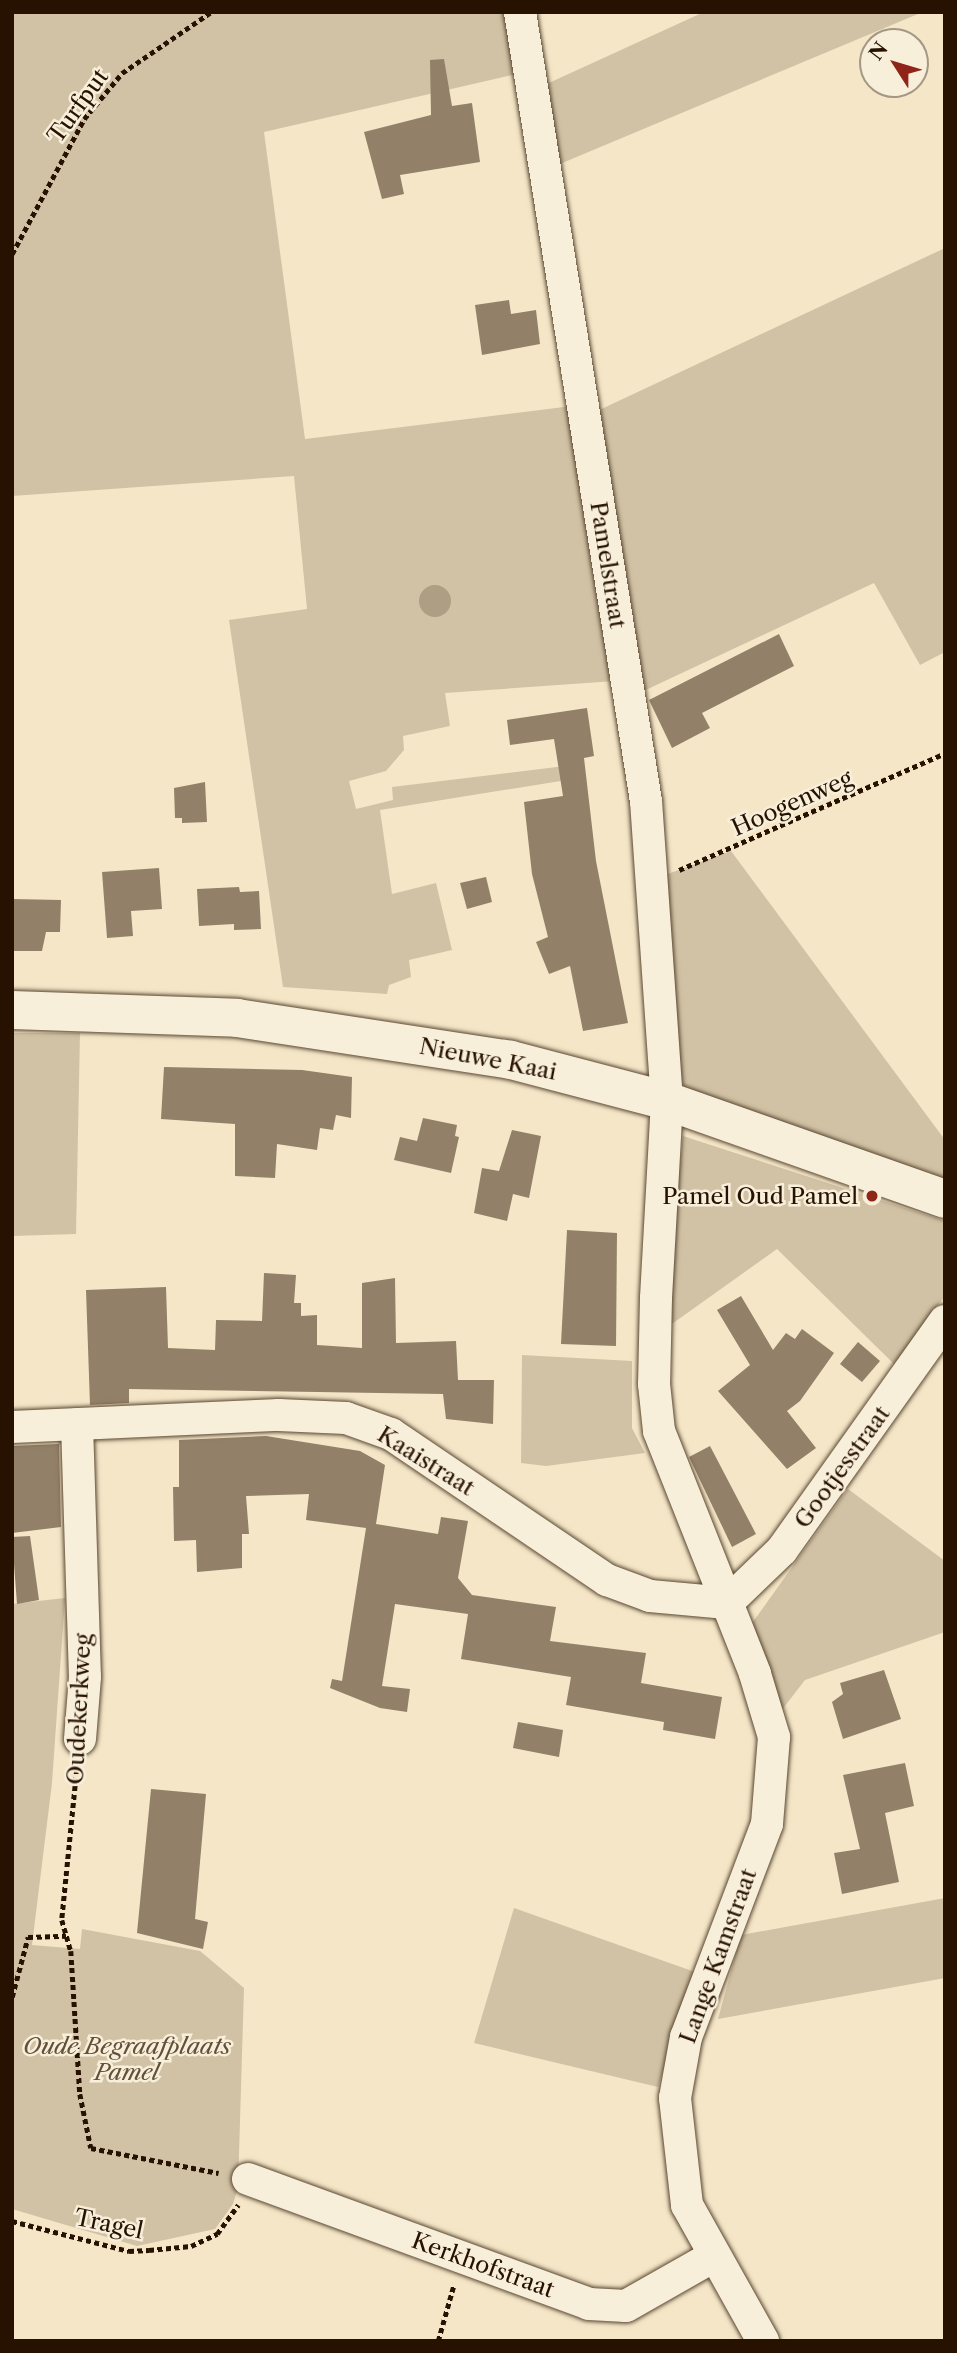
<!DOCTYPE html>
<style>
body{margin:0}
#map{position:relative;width:957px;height:2353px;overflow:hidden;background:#f4e6c7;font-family:"Libre Caslon Text",serif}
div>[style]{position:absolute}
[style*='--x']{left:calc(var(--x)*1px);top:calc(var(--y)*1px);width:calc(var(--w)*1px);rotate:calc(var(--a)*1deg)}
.green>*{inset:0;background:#d1c2a5}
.water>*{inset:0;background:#ae9e84}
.round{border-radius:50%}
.building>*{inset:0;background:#928068}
.path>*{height:4.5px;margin-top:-2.25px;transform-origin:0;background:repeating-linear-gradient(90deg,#271201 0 5px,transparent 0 8.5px)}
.roads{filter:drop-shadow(0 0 2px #5a4732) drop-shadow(0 0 2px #5a4732)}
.minor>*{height:32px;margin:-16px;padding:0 16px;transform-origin:16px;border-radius:16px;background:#f8efdb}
.secondary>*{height:38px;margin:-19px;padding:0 19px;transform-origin:19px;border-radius:19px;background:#f8efdb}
.dots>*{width:19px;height:19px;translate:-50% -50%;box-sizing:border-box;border:4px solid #f8efdb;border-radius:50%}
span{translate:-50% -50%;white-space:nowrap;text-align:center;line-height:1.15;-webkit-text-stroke:5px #f8efdb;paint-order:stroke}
.street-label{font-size:23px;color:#271201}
.poi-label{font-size:23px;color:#271201}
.right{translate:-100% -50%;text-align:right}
.park-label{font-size:23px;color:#62503a;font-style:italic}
.frame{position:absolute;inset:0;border:14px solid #271201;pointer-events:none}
.north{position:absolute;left:859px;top:28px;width:70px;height:70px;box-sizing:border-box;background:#f8efdb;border:2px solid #a49784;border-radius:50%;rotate:307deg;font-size:19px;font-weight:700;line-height:28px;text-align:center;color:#271201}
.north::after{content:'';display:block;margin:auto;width:24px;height:32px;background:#8f2418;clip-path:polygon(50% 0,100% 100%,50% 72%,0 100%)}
</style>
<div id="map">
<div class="green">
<div style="clip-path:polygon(12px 12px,513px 12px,525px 72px,264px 132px,305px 439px,572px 406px,615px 681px,445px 693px,450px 726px,403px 736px,404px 750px,386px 771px,349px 781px,356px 809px,393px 800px,392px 787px,573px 765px,573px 779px,380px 810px,392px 894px,436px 883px,452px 950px,409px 960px,411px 977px,389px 985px,387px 994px,283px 987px,229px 620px,307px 609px,294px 476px,12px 496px)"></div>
<div style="clip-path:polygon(704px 12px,918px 14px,555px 166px,540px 87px)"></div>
<div style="clip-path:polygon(945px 248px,945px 652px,920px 665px,874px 583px,635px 695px,595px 412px)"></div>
<div style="clip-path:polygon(731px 851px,945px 1140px,945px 1183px,688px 1091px,680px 1079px,665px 875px)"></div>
<div style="clip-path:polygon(12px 1033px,80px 1033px,76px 1234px,12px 1236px)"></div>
<div style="clip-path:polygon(683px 1136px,945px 1221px,945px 1296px,894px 1364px,777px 1249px,662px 1331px)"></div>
<div style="clip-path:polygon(522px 1355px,632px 1361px,632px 1428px,645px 1453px,546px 1466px,521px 1463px)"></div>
<div style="clip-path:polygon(848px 1489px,945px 1561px,945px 1632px,805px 1680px,781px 1711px,750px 1626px)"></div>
<div style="clip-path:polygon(65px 1598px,52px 1783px,32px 1945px,80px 1949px,82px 1929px,200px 1951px,244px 1988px,238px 2188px,233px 2204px,215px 2229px,137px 2246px,12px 2209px,12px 1604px)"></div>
<div style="clip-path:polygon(945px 1898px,945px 1978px,718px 2019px,741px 1935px)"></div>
<div style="clip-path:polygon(514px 1908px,695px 1972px,658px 2087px,474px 2043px)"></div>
</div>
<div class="water">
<div class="round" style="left:419px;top:585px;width:32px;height:32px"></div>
</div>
<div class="building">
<div style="clip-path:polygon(444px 59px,452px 106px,472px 103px,480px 162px,400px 175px,404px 194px,382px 199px,364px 132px,431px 115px,430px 60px)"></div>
<div style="clip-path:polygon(509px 300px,511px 314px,536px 310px,540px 344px,482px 355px,475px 305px)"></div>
<div style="clip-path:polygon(779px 634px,794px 666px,702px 713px,710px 728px,672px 748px,649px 700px)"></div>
<div style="clip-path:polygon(587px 708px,594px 756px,584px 758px,596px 861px,628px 1023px,583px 1031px,570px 966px,549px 974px,536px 942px,548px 937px,532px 874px,524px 802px,563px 796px,554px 739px,510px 745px,507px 720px)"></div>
<div style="clip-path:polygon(205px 782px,207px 822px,182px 823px,182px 818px,175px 818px,174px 788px)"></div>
<div style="clip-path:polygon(159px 868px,162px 909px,131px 911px,133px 936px,107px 938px,102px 872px)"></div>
<div style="clip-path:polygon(486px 877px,492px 902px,467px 909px,460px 883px)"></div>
<div style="clip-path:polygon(239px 887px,240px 892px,259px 891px,261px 929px,234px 930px,234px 924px,199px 926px,197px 889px)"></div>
<div style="clip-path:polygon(12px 899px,61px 900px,60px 932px,46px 932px,42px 951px,14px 951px)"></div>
<div style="clip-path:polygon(164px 1067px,302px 1070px,352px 1077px,351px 1118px,336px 1115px,333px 1130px,320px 1128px,317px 1150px,277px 1144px,275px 1178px,235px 1176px,235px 1124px,161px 1119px)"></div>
<div style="clip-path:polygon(423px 1118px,457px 1125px,455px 1136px,459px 1137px,451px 1173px,394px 1160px,400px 1137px,417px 1141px)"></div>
<div style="clip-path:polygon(512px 1130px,541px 1136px,529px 1198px,513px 1194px,507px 1221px,474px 1213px,482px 1168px,499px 1171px)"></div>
<div style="clip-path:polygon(567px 1230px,617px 1233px,616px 1346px,561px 1344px)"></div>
<div style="clip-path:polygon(264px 1273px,296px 1275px,294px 1303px,301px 1303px,301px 1316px,317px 1315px,317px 1345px,362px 1348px,362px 1283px,395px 1278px,396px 1343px,456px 1341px,458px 1380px,494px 1380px,493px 1424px,446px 1419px,443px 1394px,129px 1389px,129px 1403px,90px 1405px,86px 1290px,166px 1287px,168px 1348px,215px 1350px,216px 1320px,262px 1321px)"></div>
<div style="clip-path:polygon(741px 1296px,773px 1350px,786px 1333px,795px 1339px,802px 1329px,834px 1353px,800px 1401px,787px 1411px,816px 1448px,787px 1469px,718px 1391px,750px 1365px,717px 1310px)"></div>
<div style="clip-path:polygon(858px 1342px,880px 1361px,862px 1382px,840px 1364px)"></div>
<div style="clip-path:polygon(266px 1436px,360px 1451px,385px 1465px,376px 1524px,438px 1534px,441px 1517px,468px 1521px,458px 1578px,472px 1595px,556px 1607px,550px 1641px,646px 1653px,641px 1683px,722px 1697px,715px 1739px,663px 1730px,664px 1722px,566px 1705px,571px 1677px,461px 1659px,468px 1614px,395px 1604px,382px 1686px,410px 1689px,407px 1712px,380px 1708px,330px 1688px,332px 1679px,342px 1681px,366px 1528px,306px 1520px,309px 1494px,246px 1496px,249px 1534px,242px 1534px,242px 1568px,197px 1572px,196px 1540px,174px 1541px,173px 1487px,179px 1487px,179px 1440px)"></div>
<div style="clip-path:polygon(59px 1444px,61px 1527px,12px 1533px,12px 1446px)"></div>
<div style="clip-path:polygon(710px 1446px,756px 1534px,732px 1547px,689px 1457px)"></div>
<div style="clip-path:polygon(30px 1536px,39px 1600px,17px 1604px,12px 1537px)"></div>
<div style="clip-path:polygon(884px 1670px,901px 1719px,843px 1739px,832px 1702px,843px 1694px,840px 1683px)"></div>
<div style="clip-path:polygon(518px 1722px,563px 1730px,559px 1757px,513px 1748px)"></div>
<div style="clip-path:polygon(905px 1763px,914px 1806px,885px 1813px,899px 1882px,842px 1894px,834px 1853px,860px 1849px,843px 1775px)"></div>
<div style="clip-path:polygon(151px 1789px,206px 1794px,195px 1919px,208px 1922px,203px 1949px,137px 1933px)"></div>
</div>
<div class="path">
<div style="--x:12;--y:254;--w:153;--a:-61.9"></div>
<div style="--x:84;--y:119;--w:60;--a:-50.4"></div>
<div style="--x:122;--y:73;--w:108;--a:-34.4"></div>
<div style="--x:679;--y:870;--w:291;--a:-23.7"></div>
<div style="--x:77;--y:1769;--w:152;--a:95.7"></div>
<div style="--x:62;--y:1920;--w:32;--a:74"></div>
<div style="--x:71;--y:1951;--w:143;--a:86.4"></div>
<div style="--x:80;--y:2094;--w:55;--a:78.5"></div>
<div style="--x:91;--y:2148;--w:130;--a:11.1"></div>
<div style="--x:12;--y:1997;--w:62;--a:-75.1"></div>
<div style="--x:28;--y:1937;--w:38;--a:-2"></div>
<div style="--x:12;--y:2221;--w:121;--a:14.4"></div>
<div style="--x:129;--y:2251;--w:20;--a:-3"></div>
<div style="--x:149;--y:2250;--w:42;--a:-5.4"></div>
<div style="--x:191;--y:2246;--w:29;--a:-25"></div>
<div style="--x:217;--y:2234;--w:36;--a:-54"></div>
<div style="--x:438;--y:2341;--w:59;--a:-74.3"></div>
</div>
<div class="roads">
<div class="minor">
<div style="--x:520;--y:12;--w:799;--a:80.93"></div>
<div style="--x:646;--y:801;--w:301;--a:86"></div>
<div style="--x:667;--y:1101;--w:197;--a:93.2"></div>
<div style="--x:656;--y:1298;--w:86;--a:91.3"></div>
<div style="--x:654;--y:1384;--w:47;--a:83.9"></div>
<div style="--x:659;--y:1431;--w:261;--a:68.4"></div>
<div style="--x:755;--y:1674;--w:66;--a:73.2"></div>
<div style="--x:774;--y:1737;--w:87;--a:94.6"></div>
<div style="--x:767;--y:1824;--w:228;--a:110.8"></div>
<div style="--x:686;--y:2037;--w:62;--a:100.2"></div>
<div style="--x:675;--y:2098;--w:108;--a:83.6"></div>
<div style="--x:687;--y:2205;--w:156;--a:60.8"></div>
<div style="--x:77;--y:1424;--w:253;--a:88.2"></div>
<div style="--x:85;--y:1677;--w:62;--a:94.6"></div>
<div style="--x:12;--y:1427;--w:267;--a:-2.6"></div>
<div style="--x:279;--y:1415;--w:67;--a:2.6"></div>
<div style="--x:346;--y:1418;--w:48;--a:19.6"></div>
<div style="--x:391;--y:1434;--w:261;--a:34.1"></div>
<div style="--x:607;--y:1580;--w:46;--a:20.4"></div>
<div style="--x:650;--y:1596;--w:77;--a:5.2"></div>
<div style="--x:727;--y:1603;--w:76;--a:-43.9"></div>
<div style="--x:782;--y:1550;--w:281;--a:-54.6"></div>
<div style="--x:248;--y:2179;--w:363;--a:20.1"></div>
<div style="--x:589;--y:2304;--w:37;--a:3"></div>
<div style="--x:626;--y:2306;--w:101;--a:-29.6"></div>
</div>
<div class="secondary">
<div style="--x:12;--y:1010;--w:225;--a:2"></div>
<div style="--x:237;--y:1018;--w:277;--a:8.7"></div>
<div style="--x:511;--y:1060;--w:161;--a:14.7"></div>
<div style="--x:667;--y:1101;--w:295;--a:19.4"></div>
</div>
</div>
<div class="dots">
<div style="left:872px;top:1196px;background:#8f2418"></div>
</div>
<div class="street-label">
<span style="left:78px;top:106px;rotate:-54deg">Turfput</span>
<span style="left:608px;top:565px;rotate:81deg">Pamelstraat</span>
<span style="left:792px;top:803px;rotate:-24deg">Hoogenweg</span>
<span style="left:488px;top:1059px;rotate:11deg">Nieuwe Kaai</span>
<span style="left:426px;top:1461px;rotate:32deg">Kaaistraat</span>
<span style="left:842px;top:1467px;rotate:-54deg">Gootjesstraat</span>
<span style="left:79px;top:1709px;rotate:-87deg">Oudekerkweg</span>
<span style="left:718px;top:1956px;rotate:-70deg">Lange Kamstraat</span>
<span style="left:109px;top:2224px;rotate:12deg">Tragel</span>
<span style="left:483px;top:2265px;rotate:20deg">Kerkhofstraat</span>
</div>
<div class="poi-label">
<span class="right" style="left:858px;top:1196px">Pamel Oud Pamel</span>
</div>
<div class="park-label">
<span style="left:127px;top:2059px">Oude Begraafplaats<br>Pamel</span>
</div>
<div class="frame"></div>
<div class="north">N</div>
</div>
